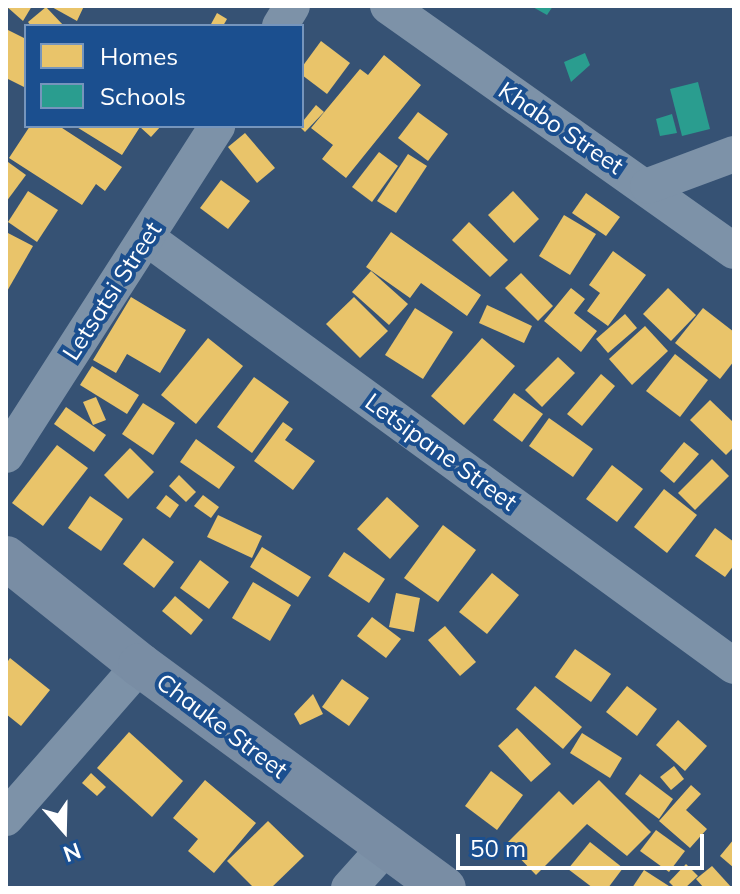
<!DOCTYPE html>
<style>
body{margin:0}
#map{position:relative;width:740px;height:894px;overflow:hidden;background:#365274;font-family:Mulish,sans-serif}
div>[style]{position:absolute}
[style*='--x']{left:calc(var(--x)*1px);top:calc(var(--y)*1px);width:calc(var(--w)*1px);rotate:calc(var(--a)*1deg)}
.homes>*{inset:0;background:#e9c46a}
.schools>*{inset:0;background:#2a9d8f}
.street>*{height:36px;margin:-18px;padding:0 18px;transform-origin:18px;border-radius:18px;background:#7d92a8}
.secondary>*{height:44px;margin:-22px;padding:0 22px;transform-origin:22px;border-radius:22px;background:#798da4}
span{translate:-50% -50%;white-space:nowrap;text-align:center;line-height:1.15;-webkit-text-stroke:8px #1b4f8f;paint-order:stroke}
.street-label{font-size:24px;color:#fff}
.frame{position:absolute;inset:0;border:8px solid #fff;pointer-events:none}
.legend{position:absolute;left:24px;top:24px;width:280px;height:104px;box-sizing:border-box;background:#1b4f8f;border:2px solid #7695bc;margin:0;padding:10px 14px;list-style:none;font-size:24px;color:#fff}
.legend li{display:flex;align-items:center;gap:16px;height:40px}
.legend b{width:40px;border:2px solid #7695bc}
.north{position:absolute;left:24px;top:790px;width:80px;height:80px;-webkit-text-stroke:6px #1b4f8f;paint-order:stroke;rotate:160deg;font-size:22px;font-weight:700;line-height:32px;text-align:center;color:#fff}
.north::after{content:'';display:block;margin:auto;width:28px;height:36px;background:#fff;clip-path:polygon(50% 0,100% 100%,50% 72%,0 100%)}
.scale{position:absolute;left:456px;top:834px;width:248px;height:36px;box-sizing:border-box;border:4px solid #fff;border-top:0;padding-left:10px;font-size:24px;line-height:28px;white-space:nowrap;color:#fff;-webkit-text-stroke:6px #1b4f8f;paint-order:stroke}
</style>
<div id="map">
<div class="homes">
<div style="clip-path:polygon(6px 6px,32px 6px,23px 21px)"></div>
<div style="clip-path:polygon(50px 6px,84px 6px,77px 21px)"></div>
<div style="clip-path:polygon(46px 7px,64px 26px,31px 26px,28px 22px)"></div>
<div style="clip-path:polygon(217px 13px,227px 19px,223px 26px,210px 26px)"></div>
<div style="clip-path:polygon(6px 29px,26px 39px,26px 88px,6px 78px)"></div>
<div style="clip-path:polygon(321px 41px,350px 63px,327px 94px,302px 75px,302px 67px)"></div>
<div style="clip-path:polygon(384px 55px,421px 85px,346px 178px,322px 159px,333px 145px,311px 128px,360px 69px,368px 75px)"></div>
<div style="clip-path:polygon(316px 105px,324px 112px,305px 132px,299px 126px)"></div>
<div style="clip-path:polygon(418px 112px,448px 134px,428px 161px,398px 138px)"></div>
<div style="clip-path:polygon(30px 126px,59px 126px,122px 167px,105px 191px,96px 184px,82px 205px,9px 158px)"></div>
<div style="clip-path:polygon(75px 126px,161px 126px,151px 137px,140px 127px,122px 155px)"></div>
<div style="clip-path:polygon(245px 133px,275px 168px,257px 183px,228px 147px)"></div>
<div style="clip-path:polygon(379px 152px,398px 166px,372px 202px,352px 187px)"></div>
<div style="clip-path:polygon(408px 154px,427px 166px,396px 213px,377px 201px)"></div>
<div style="clip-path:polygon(8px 162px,26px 175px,6px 202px,6px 165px)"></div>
<div style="clip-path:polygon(221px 180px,250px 201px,228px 229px,200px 208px)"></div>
<div style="clip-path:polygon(28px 191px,58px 210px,37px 242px,8px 222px)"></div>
<div style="clip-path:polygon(513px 191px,539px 219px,514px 243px,488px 215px)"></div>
<div style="clip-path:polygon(586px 193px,620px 217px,606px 236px,572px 213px)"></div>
<div style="clip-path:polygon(564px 215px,596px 234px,570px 275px,539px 256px)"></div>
<div style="clip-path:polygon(469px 222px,508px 260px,490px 277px,452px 240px)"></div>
<div style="clip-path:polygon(6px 232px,33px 246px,6px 293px)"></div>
<div style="clip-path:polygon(391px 232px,481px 295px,467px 316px,421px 283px,410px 298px,366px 267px)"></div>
<div style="clip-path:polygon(613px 251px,646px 275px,608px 326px,587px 311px,600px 293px,589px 285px)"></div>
<div style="clip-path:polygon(371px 271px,408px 304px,389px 325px,352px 292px)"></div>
<div style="clip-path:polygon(521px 273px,553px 306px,538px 321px,505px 288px)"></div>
<div style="clip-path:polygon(571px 288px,585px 299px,574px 313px,597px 331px,581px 352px,544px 321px)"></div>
<div style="clip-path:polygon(668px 288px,696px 315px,671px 341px,643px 314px)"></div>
<div style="clip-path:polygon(131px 297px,186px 330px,160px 373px,127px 354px,116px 373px,93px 360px)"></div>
<div style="clip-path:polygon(354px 297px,388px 331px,360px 358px,326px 324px)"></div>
<div style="clip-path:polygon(487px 305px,532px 326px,524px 343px,479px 323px)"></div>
<div style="clip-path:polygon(415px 308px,453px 332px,423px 379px,385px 355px)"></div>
<div style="clip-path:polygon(703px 308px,734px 332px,734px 361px,720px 379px,675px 343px)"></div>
<div style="clip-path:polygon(625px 314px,637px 328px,608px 353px,596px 339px)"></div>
<div style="clip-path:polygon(645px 326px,668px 351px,632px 385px,609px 359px)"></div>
<div style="clip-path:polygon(208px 338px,243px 366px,196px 424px,161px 395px)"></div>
<div style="clip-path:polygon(482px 338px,515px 366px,464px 425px,431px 396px)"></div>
<div style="clip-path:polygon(675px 354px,708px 380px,680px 417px,646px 391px)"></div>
<div style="clip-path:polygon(558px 357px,575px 373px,542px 407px,525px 390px)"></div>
<div style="clip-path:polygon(92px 366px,139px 395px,127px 414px,80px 385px)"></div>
<div style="clip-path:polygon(601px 374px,615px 386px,582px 426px,567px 414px)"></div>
<div style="clip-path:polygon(254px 377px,289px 402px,252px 453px,217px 427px)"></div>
<div style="clip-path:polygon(514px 393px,543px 414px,522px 442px,493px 420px)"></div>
<div style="clip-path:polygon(96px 397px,106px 420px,93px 425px,83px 402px)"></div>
<div style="clip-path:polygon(710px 400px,734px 423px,734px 447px,726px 455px,690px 420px)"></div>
<div style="clip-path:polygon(143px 403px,175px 423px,153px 455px,122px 434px)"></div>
<div style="clip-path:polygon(66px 407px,106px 435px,94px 452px,54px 424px)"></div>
<div style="clip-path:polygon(549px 418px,593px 449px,573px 477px,529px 446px)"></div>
<div style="clip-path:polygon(283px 422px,293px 429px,285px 440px,315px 461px,293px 490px,254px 461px)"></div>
<div style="clip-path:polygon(196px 439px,235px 467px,219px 489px,180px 462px)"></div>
<div style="clip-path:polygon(684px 442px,699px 454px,674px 483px,660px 471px)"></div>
<div style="clip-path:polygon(57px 445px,88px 468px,43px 526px,12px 503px)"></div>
<div style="clip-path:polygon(130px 448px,154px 472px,128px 499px,104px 475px)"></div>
<div style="clip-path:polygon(712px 459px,729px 476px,695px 510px,678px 493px)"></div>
<div style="clip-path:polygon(612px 465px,643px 489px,617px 522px,586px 499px)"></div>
<div style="clip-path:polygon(179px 475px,196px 492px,186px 502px,169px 486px)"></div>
<div style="clip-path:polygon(664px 489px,697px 515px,667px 553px,634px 527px)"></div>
<div style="clip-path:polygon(166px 495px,179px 505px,170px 518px,156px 508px)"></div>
<div style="clip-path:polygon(203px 495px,219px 507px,211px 518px,194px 506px)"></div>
<div style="clip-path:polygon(90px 496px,123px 519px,101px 551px,68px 528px)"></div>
<div style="clip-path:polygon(387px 497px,419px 526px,390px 559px,357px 529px)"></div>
<div style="clip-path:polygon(218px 515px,262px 536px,252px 558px,207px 537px)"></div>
<div style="clip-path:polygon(443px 525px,476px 550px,438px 602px,404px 578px)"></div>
<div style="clip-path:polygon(715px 528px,734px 542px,734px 565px,725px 577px,695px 556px)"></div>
<div style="clip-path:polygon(143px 538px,174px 562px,154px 588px,123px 564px)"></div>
<div style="clip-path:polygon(262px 547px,311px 577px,298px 597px,250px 567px)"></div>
<div style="clip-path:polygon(344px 552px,385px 579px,369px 603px,328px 576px)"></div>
<div style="clip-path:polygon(200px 560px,229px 582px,209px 609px,180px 588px)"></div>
<div style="clip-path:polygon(492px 573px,519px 595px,487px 634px,459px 612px)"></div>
<div style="clip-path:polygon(253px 582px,291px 605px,270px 641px,232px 618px)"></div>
<div style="clip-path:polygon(396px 593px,420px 598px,414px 632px,389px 627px)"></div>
<div style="clip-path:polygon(175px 596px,203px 620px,191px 635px,162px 611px)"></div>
<div style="clip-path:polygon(372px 617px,401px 639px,386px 658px,357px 636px)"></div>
<div style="clip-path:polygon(445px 626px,476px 662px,460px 676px,428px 640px)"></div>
<div style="clip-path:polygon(575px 649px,611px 674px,591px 702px,555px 677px)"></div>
<div style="clip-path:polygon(10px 658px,50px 690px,21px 726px,6px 714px,6px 664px)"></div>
<div style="clip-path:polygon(342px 679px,369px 698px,349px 726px,322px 707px)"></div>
<div style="clip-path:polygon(535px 686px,582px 727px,563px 749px,516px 709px)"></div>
<div style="clip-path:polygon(627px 686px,657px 709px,637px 736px,606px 712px)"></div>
<div style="clip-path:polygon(313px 694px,323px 714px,300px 725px,294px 714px)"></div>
<div style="clip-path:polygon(678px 720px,707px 746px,685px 771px,656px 745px)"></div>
<div style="clip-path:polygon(517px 728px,551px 764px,531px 782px,498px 746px)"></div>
<div style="clip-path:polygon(129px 732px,183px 781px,152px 817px,97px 768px)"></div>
<div style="clip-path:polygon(582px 733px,622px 758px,610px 778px,570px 753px)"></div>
<div style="clip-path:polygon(674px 766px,684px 779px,671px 790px,660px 777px)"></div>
<div style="clip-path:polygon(491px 771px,523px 795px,497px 830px,465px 806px)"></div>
<div style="clip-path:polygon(91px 773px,106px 787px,97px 796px,82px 783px)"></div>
<div style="clip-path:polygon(640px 774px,673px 799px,659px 819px,625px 794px)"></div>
<div style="clip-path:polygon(205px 780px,256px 823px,214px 873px,188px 851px,198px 839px,173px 818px)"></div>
<div style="clip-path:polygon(599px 780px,651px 832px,627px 856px,587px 824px,536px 875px,506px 844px,559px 791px,573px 805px)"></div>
<div style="clip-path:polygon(691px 785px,701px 794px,686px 810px,707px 829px,690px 848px,659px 821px)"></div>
<div style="clip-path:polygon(268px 821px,304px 856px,271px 888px,254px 888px,227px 861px)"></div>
<div style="clip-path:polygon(656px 830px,685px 851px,669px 872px,640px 851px)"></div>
<div style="clip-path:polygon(734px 839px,734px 868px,720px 856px)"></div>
<div style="clip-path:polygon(590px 842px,623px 868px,608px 888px,593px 888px,568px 869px)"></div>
<div style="clip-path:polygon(686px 864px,698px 876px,685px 888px,675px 888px,669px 882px)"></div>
<div style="clip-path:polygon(712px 866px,732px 888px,704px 888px,696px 879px)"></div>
<div style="clip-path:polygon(644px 870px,672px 888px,632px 888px)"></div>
</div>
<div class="schools">
<div style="clip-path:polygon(531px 6px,553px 6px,547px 15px)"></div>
<div style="clip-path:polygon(585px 53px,590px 65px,571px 82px,564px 62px)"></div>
<div style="clip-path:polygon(698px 82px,710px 129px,682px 136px,670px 89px)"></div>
<div style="clip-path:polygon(672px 114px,677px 133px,660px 136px,656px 119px)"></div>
</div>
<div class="street">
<div style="--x:388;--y:6;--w:424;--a:35.3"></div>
<div style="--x:280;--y:26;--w:23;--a:-59"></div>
<div style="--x:648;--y:186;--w:92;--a:-20.4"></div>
<div style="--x:147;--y:238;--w:726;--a:36.1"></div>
<div style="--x:6;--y:455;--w:391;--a:-57.3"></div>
<div style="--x:6;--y:818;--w:203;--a:-48.8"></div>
<div style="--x:349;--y:888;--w:54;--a:-48"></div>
</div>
<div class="secondary">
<div style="--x:6;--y:558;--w:171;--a:38.6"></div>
<div style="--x:140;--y:665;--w:377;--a:36.3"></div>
</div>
<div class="street-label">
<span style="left:561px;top:128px;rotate:34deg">Khabo Street</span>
<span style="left:112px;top:291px;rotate:-57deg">Letsatsi Street</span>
<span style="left:441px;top:452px;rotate:36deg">Letsipane Street</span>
<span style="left:222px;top:726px;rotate:37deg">Chauke Street</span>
</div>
<div class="frame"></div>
<ul class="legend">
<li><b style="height:22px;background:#e9c46a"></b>Homes</li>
<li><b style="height:22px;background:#2a9d8f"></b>Schools</li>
</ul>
<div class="north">N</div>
<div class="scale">50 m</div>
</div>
